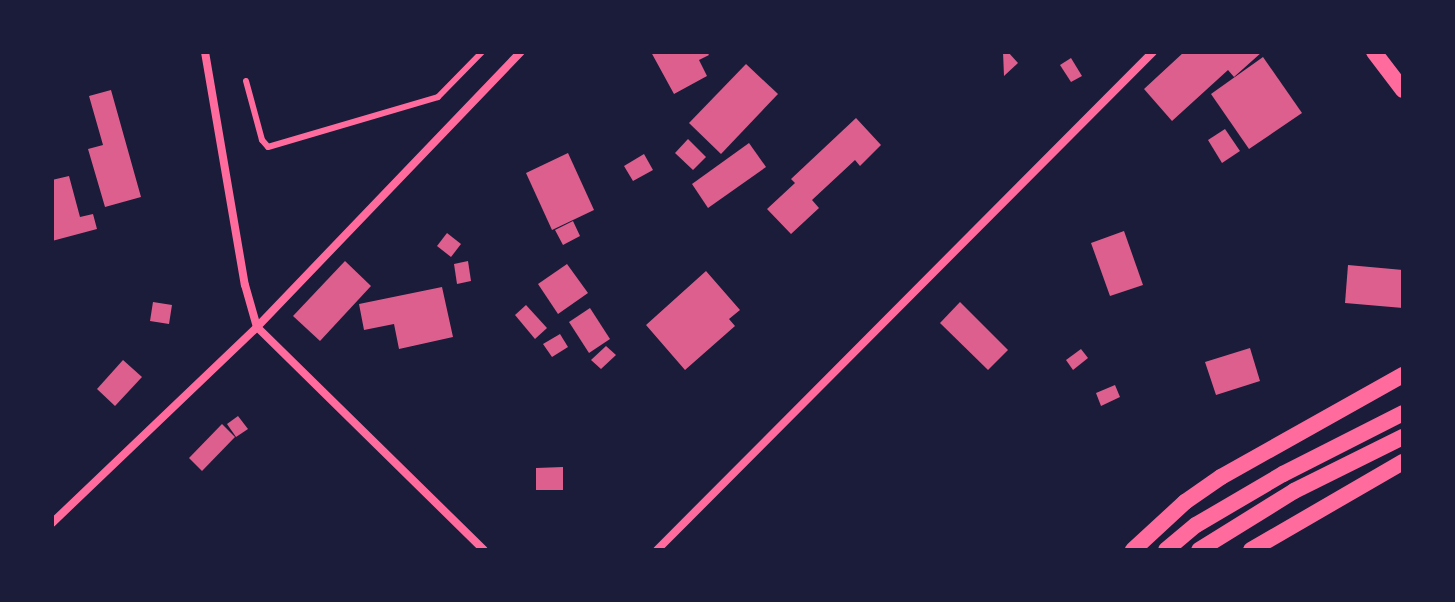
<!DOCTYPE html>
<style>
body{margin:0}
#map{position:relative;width:1455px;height:602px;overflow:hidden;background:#1b1b3a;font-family:Rubik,sans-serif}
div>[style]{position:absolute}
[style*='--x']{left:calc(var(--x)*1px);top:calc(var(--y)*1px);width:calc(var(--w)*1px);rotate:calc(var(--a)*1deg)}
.building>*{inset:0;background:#dd5f8e}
.service>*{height:6px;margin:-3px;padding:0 3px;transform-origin:3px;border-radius:3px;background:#ff6b9d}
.minor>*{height:8px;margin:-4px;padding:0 4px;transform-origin:4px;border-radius:4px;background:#ff6b9d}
.secondary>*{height:16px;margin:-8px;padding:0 8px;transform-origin:8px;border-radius:8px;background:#ff6b9d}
span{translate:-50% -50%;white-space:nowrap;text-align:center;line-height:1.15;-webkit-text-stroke:6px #1b1b3a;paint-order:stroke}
.frame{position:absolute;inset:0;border:54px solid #1b1b3a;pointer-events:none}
</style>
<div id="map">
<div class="building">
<div style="clip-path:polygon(651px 52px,707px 52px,709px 55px,699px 60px,707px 76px,674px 94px)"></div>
<div style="clip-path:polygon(1003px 52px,1008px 52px,1018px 63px,1004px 76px)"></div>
<div style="clip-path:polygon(1184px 52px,1262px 52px,1234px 77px,1228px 70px,1172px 121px,1144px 89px)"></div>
<div style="clip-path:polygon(1263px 57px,1302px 113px,1249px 149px,1211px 94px)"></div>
<div style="clip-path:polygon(1071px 58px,1082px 76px,1071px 82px,1060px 65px)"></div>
<div style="clip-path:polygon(746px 64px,778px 94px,721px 154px,689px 123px)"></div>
<div style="clip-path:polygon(111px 90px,141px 197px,105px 207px,88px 149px,103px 145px,89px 96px)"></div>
<div style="clip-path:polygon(856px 118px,881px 145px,860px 166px,855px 160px,812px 200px,819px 208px,791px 234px,767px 209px,795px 183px,791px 179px)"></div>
<div style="clip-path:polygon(1225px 129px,1240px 151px,1222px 163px,1208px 140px)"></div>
<div style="clip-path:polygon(688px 139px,706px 157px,693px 170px,675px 153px)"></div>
<div style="clip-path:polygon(749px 143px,766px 167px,708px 208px,692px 184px)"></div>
<div style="clip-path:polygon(568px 153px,594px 210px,552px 230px,526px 173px)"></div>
<div style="clip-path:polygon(644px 154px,653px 170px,633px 181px,624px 166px)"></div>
<div style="clip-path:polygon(69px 176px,80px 217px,93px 214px,97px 229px,52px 241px,52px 180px)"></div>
<div style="clip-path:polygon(573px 221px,580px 236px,563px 245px,555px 230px)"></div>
<div style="clip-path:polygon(1124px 231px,1143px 285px,1110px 296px,1091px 243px)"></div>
<div style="clip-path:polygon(447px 233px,461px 244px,451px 257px,437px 246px)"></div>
<div style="clip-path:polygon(345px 261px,371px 286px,320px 341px,293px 316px)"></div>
<div style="clip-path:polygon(468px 261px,471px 281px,457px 284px,454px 264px)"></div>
<div style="clip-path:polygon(567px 264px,588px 293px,558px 314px,538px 284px)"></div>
<div style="clip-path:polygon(1348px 265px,1403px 270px,1403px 308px,1345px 303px)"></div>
<div style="clip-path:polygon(706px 271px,740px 310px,729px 319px,735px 326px,685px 370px,646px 325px)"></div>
<div style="clip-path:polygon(442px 287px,453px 337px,399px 349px,394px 324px,364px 330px,359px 304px)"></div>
<div style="clip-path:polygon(153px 302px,172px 305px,169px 324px,150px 321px)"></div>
<div style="clip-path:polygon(960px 302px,1008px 350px,988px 370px,940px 323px)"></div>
<div style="clip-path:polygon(526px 305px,547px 328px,535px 339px,515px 315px)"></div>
<div style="clip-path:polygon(590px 308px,610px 339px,589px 353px,569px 322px)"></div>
<div style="clip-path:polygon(560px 334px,568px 347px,552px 357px,543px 344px)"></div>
<div style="clip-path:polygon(606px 346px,616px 355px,601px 369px,591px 360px)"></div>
<div style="clip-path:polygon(1250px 348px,1260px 381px,1216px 395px,1205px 362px)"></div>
<div style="clip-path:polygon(1081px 349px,1088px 358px,1073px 370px,1066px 360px)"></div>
<div style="clip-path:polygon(123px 360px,142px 377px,115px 406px,97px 389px)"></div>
<div style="clip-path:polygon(1115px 385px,1120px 397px,1101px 406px,1096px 393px)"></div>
<div style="clip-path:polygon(238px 416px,248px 429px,236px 437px,227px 424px)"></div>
<div style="clip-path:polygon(222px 424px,235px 437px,202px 471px,189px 458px)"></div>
<div style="clip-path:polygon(563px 467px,563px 490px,536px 490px,536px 468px)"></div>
</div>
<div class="service">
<div style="--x:246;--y:81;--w:61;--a:74.8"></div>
<div style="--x:262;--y:140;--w:9;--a:49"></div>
<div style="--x:268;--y:147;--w:177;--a:-16.4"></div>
<div style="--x:438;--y:97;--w:63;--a:-45.6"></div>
</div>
<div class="minor">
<div style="--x:205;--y:52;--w:236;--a:80.3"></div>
<div style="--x:245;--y:285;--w:44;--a:74.1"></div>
<div style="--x:257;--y:327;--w:318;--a:44.5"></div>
<div style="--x:52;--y:523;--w:284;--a:-43.7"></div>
<div style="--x:257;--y:327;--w:381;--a:-46.2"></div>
<div style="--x:657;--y:550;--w:703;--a:-45.12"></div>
</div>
<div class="secondary">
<div style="--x:1374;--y:52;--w:48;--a:52.7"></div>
<div style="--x:1133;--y:550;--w:71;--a:-42.7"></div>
<div style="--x:1185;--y:502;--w:44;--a:-34.8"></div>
<div style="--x:1221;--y:477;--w:209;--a:-29.3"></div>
<div style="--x:1166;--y:550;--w:39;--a:-40"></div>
<div style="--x:1196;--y:525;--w:101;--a:-30.4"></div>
<div style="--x:1283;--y:474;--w:135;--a:-26.9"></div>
<div style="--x:1199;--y:550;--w:112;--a:-31.8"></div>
<div style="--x:1294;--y:491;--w:122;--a:-26.4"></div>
<div style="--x:1251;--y:550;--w:176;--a:-30.1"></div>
</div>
<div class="frame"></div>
</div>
